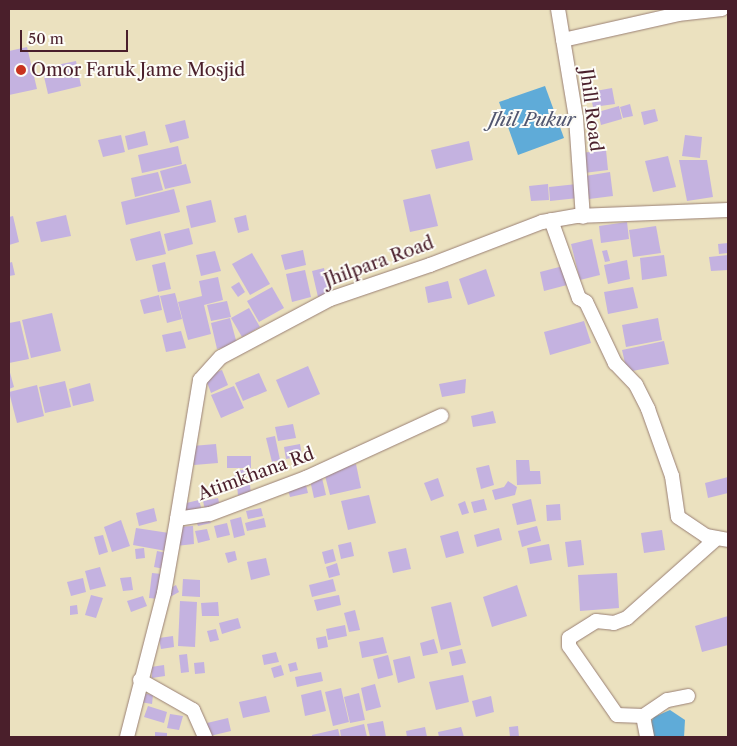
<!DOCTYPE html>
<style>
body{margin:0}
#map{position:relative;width:737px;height:746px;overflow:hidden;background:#ebe1bf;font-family:"Libre Caslon Text",serif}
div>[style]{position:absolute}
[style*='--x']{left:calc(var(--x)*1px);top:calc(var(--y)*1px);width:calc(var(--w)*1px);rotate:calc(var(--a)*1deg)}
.water>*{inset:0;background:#5fabd8}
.building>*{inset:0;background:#c4b2e0}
.roads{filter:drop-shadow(0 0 1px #9a8075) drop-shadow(0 0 1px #9a8075)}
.tertiary>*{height:14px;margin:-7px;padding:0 7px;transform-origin:7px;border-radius:7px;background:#fff}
.dots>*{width:14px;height:14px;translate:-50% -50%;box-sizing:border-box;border:2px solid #fdfcf7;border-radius:50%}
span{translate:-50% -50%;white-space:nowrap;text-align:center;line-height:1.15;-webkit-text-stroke:4px #fdfcf7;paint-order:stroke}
.poi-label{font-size:18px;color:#4a1f2b}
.left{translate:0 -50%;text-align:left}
.street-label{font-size:18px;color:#4a1f2b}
.water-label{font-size:19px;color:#525770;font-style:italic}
.frame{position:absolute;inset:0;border:10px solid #4a1f2b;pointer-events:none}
.scale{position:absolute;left:20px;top:30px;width:108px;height:22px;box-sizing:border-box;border:2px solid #4a1f2b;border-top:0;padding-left:6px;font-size:15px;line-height:18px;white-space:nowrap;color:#4a1f2b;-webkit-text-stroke:4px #fdfcf7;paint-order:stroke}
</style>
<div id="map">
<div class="water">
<div style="clip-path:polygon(545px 86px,564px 138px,518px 155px,499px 102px)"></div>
<div style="clip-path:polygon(670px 710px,685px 720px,684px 737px,652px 737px,651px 722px,654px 717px)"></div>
</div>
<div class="building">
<div style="clip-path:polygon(27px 47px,37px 89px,9px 95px,9px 51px)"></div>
<div style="clip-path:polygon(76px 61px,81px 86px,48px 94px,42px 68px)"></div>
<div style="clip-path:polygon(612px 88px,615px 104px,593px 107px,590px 92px)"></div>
<div style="clip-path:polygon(630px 104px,633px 116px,623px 118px,620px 107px)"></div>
<div style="clip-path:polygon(619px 106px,622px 119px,601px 125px,598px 112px)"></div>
<div style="clip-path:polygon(655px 109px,658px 121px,644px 125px,641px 112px)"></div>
<div style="clip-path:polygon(185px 120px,189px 138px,170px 143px,165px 125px)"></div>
<div style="clip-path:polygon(145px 131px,148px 145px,128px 150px,125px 136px)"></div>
<div style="clip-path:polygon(121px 135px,125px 152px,103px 157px,98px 140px)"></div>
<div style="clip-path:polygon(685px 135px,702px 137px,700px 158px,682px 156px)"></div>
<div style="clip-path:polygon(469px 141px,473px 160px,436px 169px,431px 150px)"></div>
<div style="clip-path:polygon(178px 146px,182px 164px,142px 173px,138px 155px)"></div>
<div style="clip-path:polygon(606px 150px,608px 170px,584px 173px,581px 153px)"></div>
<div style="clip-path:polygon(668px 156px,676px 187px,653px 192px,645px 161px)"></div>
<div style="clip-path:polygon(679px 160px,707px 160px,713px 197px,687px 201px)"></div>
<div style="clip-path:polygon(186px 164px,191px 183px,165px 189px,160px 171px)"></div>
<div style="clip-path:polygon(158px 172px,163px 190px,135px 197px,131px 178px)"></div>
<div style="clip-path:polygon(610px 172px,613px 196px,589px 199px,585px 176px)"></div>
<div style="clip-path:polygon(548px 184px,549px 200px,531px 201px,529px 186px)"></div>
<div style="clip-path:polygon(577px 184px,578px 198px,550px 201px,549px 187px)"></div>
<div style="clip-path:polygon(174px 189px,180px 212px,126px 225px,121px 202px)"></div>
<div style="clip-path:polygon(430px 194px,438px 226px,410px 232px,403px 200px)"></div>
<div style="clip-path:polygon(211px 200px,216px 222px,191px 228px,186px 206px)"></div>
<div style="clip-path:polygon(66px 215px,71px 236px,41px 242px,36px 222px)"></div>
<div style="clip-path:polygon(246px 215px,249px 230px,238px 233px,234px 218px)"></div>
<div style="clip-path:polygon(13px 216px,19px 242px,9px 245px,9px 217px)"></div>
<div style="clip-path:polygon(627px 222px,629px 239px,601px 243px,599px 226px)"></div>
<div style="clip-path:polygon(656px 226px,661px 253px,633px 257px,629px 230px)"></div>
<div style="clip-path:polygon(189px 228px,193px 244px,168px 251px,164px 234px)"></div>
<div style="clip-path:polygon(160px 231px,166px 254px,136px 261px,130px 239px)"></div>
<div style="clip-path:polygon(592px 239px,600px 275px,580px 280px,571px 244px)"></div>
<div style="clip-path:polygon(728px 243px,728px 253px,719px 254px,718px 244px)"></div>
<div style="clip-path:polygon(303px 250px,306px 265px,285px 270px,281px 255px)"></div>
<div style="clip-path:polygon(607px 250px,610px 261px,605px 262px,602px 251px)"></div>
<div style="clip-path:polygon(215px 251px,221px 271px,201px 276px,196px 255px)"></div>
<div style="clip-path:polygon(252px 253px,270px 284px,250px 295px,232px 264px)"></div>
<div style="clip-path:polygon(664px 255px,667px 276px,642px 280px,640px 258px)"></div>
<div style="clip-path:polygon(728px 255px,728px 270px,711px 271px,709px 257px)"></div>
<div style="clip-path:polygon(627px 260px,630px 279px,608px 284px,604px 265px)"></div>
<div style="clip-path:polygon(12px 262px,15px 275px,9px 276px,9px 263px)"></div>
<div style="clip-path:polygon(165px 262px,171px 289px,158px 292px,152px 265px)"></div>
<div style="clip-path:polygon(563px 266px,567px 285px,544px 291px,540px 272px)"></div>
<div style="clip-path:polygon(324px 268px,325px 273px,333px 271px,336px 282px,327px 284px,329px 294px,318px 297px,312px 271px)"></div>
<div style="clip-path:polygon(486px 269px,495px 296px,468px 305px,459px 279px)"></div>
<div style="clip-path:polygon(305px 270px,311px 297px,292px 302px,286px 274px)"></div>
<div style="clip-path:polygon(218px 277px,223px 300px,204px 305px,211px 334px,188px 340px,178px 302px,202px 296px,199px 281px)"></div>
<div style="clip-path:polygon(448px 281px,452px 298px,428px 303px,425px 287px)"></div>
<div style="clip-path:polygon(239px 282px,245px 292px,238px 297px,231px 287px)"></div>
<div style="clip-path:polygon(272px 287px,284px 308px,259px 322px,247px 301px)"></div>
<div style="clip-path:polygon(633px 287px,638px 308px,608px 314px,604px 292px)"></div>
<div style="clip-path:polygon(175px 293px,182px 319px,167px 323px,160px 296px)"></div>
<div style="clip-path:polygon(159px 295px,162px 310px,144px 314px,140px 300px)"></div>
<div style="clip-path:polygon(227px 301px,231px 317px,211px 321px,207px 305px)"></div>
<div style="clip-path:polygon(249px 308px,260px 327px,242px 337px,231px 318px)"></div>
<div style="clip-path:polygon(52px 313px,61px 351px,31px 358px,22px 320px)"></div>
<div style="clip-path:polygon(230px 318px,237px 344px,217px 349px,211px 323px)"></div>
<div style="clip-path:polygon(658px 318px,662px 340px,626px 347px,622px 325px)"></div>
<div style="clip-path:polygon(20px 321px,29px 359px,9px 363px,9px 323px)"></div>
<div style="clip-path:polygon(584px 321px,591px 343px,550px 355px,544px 332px)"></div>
<div style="clip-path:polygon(181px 331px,186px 348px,166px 352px,162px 335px)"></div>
<div style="clip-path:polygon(664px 341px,669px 364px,627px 372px,622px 350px)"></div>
<div style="clip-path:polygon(308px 366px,320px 394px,288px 408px,276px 380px)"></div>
<div style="clip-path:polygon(9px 369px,14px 387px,9px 389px)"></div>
<div style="clip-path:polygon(222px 370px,228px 385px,211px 393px,205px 377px)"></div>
<div style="clip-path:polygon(259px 373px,267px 391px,243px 401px,235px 383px)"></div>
<div style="clip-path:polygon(466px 379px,465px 393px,442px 397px,439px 384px)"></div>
<div style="clip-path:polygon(65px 381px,71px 407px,45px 413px,39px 387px)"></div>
<div style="clip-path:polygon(90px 383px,94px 401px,73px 406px,69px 389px)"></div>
<div style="clip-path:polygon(37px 385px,44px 416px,17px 423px,9px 392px)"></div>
<div style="clip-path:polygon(234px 386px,244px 408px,221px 418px,211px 395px)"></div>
<div style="clip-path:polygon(493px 411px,496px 423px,473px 427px,471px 416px)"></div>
<div style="clip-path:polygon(293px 424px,296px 438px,278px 441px,275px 427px)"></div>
<div style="clip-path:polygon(275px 436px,280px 460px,272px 462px,266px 438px)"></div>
<div style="clip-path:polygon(216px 444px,218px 463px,194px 465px,192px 446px)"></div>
<div style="clip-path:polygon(300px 444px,302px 456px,286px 459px,284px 447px)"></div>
<div style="clip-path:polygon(227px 456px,251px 456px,251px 468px,227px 468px)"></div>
<div style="clip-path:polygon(516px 460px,529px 460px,530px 471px,540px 471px,541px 484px,517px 485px)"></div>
<div style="clip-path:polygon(356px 464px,361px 488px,330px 495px,324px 472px)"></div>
<div style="clip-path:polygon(489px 465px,494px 485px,481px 489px,476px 468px)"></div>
<div style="clip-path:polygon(251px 469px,252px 476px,235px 477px,234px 471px)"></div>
<div style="clip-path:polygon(728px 477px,728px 493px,708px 498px,705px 483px)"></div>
<div style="clip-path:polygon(322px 478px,326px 495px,314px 498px,310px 480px)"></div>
<div style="clip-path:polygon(438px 478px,444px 496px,431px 501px,424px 483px)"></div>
<div style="clip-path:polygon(508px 481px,517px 487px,515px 495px,495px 500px,492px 490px,504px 487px)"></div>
<div style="clip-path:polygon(250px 485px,251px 494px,238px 495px,237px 486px)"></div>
<div style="clip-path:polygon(306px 485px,308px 493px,290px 497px,288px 490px)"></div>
<div style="clip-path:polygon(369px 495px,376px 523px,348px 530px,341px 501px)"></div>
<div style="clip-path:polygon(218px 498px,220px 507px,205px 510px,203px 501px)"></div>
<div style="clip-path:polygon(484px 499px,487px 510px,474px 513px,471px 502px)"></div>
<div style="clip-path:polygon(531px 499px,536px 521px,517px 525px,512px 504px)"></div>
<div style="clip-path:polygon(199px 500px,202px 511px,184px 514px,182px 504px)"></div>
<div style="clip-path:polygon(465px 501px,469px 513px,462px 515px,458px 504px)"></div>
<div style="clip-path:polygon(560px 504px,561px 520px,547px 521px,546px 505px)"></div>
<div style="clip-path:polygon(154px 508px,157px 521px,139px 526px,136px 513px)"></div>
<div style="clip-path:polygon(261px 508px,263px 516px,248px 519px,246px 511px)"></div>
<div style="clip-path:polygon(241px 517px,245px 535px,234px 538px,230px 520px)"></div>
<div style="clip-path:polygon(209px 518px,211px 523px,198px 526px,196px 521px)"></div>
<div style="clip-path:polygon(264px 518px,266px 527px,247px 531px,245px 523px)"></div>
<div style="clip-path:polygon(121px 520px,130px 546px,112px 552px,104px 527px)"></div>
<div style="clip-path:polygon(227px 523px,230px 535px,217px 538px,214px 526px)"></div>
<div style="clip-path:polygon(193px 526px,194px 544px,176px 546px,177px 527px)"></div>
<div style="clip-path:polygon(537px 526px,541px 541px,522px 547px,518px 531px)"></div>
<div style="clip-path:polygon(136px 528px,169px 533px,166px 551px,133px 545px)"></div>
<div style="clip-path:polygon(499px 528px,502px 540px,477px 547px,474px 535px)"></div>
<div style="clip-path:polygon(207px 529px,210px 540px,198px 543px,195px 531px)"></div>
<div style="clip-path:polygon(662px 530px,665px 550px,644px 553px,641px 533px)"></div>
<div style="clip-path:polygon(458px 531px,464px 553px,446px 558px,440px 536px)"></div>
<div style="clip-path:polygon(103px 535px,108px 552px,99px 555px,94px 537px)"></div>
<div style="clip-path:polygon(581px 540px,584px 565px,568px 567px,565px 542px)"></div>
<div style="clip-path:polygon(351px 542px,354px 556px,341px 559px,338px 545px)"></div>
<div style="clip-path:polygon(549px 544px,552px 560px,530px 564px,527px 548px)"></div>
<div style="clip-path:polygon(144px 548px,145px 558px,136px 559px,135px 549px)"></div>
<div style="clip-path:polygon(406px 548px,411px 569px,393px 573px,388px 552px)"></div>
<div style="clip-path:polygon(333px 549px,336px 561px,325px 564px,322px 552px)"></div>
<div style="clip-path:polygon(157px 551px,167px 553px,164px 569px,154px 567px)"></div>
<div style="clip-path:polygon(235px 551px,237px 560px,228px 563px,225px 553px)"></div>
<div style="clip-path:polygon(266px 558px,270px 575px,251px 580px,247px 562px)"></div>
<div style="clip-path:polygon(337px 563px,340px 575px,329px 578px,326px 567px)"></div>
<div style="clip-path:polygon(100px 567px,106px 586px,90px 590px,85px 571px)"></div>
<div style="clip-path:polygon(152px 573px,162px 574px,159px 599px,149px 598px)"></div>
<div style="clip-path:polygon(617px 573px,619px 608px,580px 611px,578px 575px)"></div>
<div style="clip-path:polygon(131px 577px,133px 590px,123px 591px,120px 578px)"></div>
<div style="clip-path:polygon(83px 578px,86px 592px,71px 596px,67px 582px)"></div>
<div style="clip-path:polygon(183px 579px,200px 580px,200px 597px,182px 596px)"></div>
<div style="clip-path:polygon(333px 579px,336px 591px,312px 597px,309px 585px)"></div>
<div style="clip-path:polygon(176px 585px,179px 592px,170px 597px,167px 590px)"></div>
<div style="clip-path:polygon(517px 585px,527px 616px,492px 627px,483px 597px)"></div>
<div style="clip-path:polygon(91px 595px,103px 598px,96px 618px,85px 615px)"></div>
<div style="clip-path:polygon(339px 595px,341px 605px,317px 611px,314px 600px)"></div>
<div style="clip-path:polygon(143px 596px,147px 606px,131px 612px,127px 601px)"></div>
<div style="clip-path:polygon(180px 601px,197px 602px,195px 647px,178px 646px)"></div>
<div style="clip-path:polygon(218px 602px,219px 616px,202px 616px,201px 603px)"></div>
<div style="clip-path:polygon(451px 602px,461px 645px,441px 650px,431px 607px)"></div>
<div style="clip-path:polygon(77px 605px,78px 614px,70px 615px,70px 606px)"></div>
<div style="clip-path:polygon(355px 610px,360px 630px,349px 632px,344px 613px)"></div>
<div style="clip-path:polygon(728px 616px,728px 645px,702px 652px,695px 626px)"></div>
<div style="clip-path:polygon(238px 618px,241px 628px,222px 634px,219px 623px)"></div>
<div style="clip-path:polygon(345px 625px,347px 636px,328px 640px,326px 629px)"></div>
<div style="clip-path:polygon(216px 629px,219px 640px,210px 642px,207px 631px)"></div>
<div style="clip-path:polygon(173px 636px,174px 647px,161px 649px,159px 638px)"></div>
<div style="clip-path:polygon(326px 636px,328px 647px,318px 649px,316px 638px)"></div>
<div style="clip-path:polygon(383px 637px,387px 653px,362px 658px,359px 642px)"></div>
<div style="clip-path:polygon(434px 639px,438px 653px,423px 656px,420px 643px)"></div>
<div style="clip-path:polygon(462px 649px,466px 663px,452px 666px,449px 652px)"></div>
<div style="clip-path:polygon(276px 652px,279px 662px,264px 665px,262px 655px)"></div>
<div style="clip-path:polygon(187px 654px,189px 672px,181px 673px,179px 655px)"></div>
<div style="clip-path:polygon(388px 655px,393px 675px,378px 679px,373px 659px)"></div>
<div style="clip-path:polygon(410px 656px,415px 678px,398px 683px,393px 660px)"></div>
<div style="clip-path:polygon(204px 662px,205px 673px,195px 674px,194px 663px)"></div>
<div style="clip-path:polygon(296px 662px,298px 670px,290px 672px,288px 664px)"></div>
<div style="clip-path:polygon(164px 665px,165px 676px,152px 678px,151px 667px)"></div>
<div style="clip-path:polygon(281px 665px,284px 675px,274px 678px,271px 668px)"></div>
<div style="clip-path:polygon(321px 672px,323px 681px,297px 687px,295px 677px)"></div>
<div style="clip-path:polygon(463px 675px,469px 702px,436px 710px,429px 682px)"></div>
<div style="clip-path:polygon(375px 684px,381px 707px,366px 711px,361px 688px)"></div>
<div style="clip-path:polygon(341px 688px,349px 722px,333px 726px,325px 692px)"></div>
<div style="clip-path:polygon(321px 690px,326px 711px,305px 716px,301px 695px)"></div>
<div style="clip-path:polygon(142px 693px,153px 695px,152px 704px,140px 702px)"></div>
<div style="clip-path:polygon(359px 693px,365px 720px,350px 723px,344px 697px)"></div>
<div style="clip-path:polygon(266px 696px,270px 712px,243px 718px,239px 702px)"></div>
<div style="clip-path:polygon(491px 696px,494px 712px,476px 717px,472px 701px)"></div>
<div style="clip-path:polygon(148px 706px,167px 712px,164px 723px,144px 717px)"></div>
<div style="clip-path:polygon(170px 714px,183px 716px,179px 730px,167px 728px)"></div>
<div style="clip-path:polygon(228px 718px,231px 731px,210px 736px,207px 723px)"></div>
<div style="clip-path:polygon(383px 721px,386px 737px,370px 737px,367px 724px)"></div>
<div style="clip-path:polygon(364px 724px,367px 737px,341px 737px,340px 730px)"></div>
<div style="clip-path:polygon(518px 726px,519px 737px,510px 737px,509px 727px)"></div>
<div style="clip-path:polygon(425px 727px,427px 737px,407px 737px,406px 731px)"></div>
<div style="clip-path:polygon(461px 727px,464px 737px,439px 737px,438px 732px)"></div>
<div style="clip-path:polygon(338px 729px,340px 737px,312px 737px,312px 735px)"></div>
<div style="clip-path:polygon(155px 732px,167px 733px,167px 737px,155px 737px)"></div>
</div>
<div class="roads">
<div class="tertiary">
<div style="--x:558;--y:9;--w:110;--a:80.6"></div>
<div style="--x:576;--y:118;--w:99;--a:86"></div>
<div style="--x:563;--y:40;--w:118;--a:-12.7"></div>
<div style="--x:678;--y:14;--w:44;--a:-6.5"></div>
<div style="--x:551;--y:220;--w:83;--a:70.3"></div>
<div style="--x:579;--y:298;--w:8;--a:30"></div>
<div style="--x:586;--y:302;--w:68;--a:64.6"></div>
<div style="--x:615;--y:363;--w:30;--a:46"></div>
<div style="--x:636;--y:385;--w:27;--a:63"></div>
<div style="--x:648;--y:409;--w:71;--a:70.3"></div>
<div style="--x:672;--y:476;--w:41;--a:81.7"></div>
<div style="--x:678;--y:517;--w:34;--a:34"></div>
<div style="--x:706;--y:536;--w:22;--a:10"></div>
<div style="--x:177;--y:519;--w:141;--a:-80.6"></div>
<div style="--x:200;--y:380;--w:31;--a:-48"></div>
<div style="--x:221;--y:357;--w:123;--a:-28"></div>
<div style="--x:330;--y:299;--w:106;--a:-18.8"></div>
<div style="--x:430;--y:265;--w:120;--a:-21"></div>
<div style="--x:542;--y:222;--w:36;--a:-10"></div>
<div style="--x:577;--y:216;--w:151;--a:-2.3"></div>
<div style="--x:140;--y:680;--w:61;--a:29.5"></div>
<div style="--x:193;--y:710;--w:30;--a:66"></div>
<div style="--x:688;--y:696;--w:21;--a:169"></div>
<div style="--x:667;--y:700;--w:29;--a:146"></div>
<div style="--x:643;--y:716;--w:26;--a:-178"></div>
<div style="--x:617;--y:715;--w:84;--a:-124.8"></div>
<div style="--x:569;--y:646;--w:8;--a:-90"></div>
<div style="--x:569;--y:638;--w:32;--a:-32"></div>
<div style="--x:596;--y:621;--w:18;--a:6"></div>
<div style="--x:614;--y:623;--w:14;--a:-21"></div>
<div style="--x:627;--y:618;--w:120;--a:-41.6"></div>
<div style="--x:643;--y:716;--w:21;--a:79"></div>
<div style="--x:127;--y:737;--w:149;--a:-75.6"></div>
<div style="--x:164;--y:593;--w:75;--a:-80"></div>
<div style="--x:177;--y:519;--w:33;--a:-9"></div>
<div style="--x:210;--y:514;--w:103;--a:-20.6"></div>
<div style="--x:306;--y:478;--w:149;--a:-24.7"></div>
</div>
</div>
<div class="dots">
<div style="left:21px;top:70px;background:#c8321e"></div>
</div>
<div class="poi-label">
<span class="left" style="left:31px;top:70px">Omor Faruk Jame Mosjid</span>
</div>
<div class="street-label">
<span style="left:591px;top:110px;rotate:83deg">Jhill Road</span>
<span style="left:379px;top:262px;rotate:-20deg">Jhilpara Road</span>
<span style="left:256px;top:474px;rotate:-20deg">Atimkhana Rd</span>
</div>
<div class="water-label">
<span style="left:532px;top:120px">Jhil Pukur</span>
</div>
<div class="frame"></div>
<div class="scale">50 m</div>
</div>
